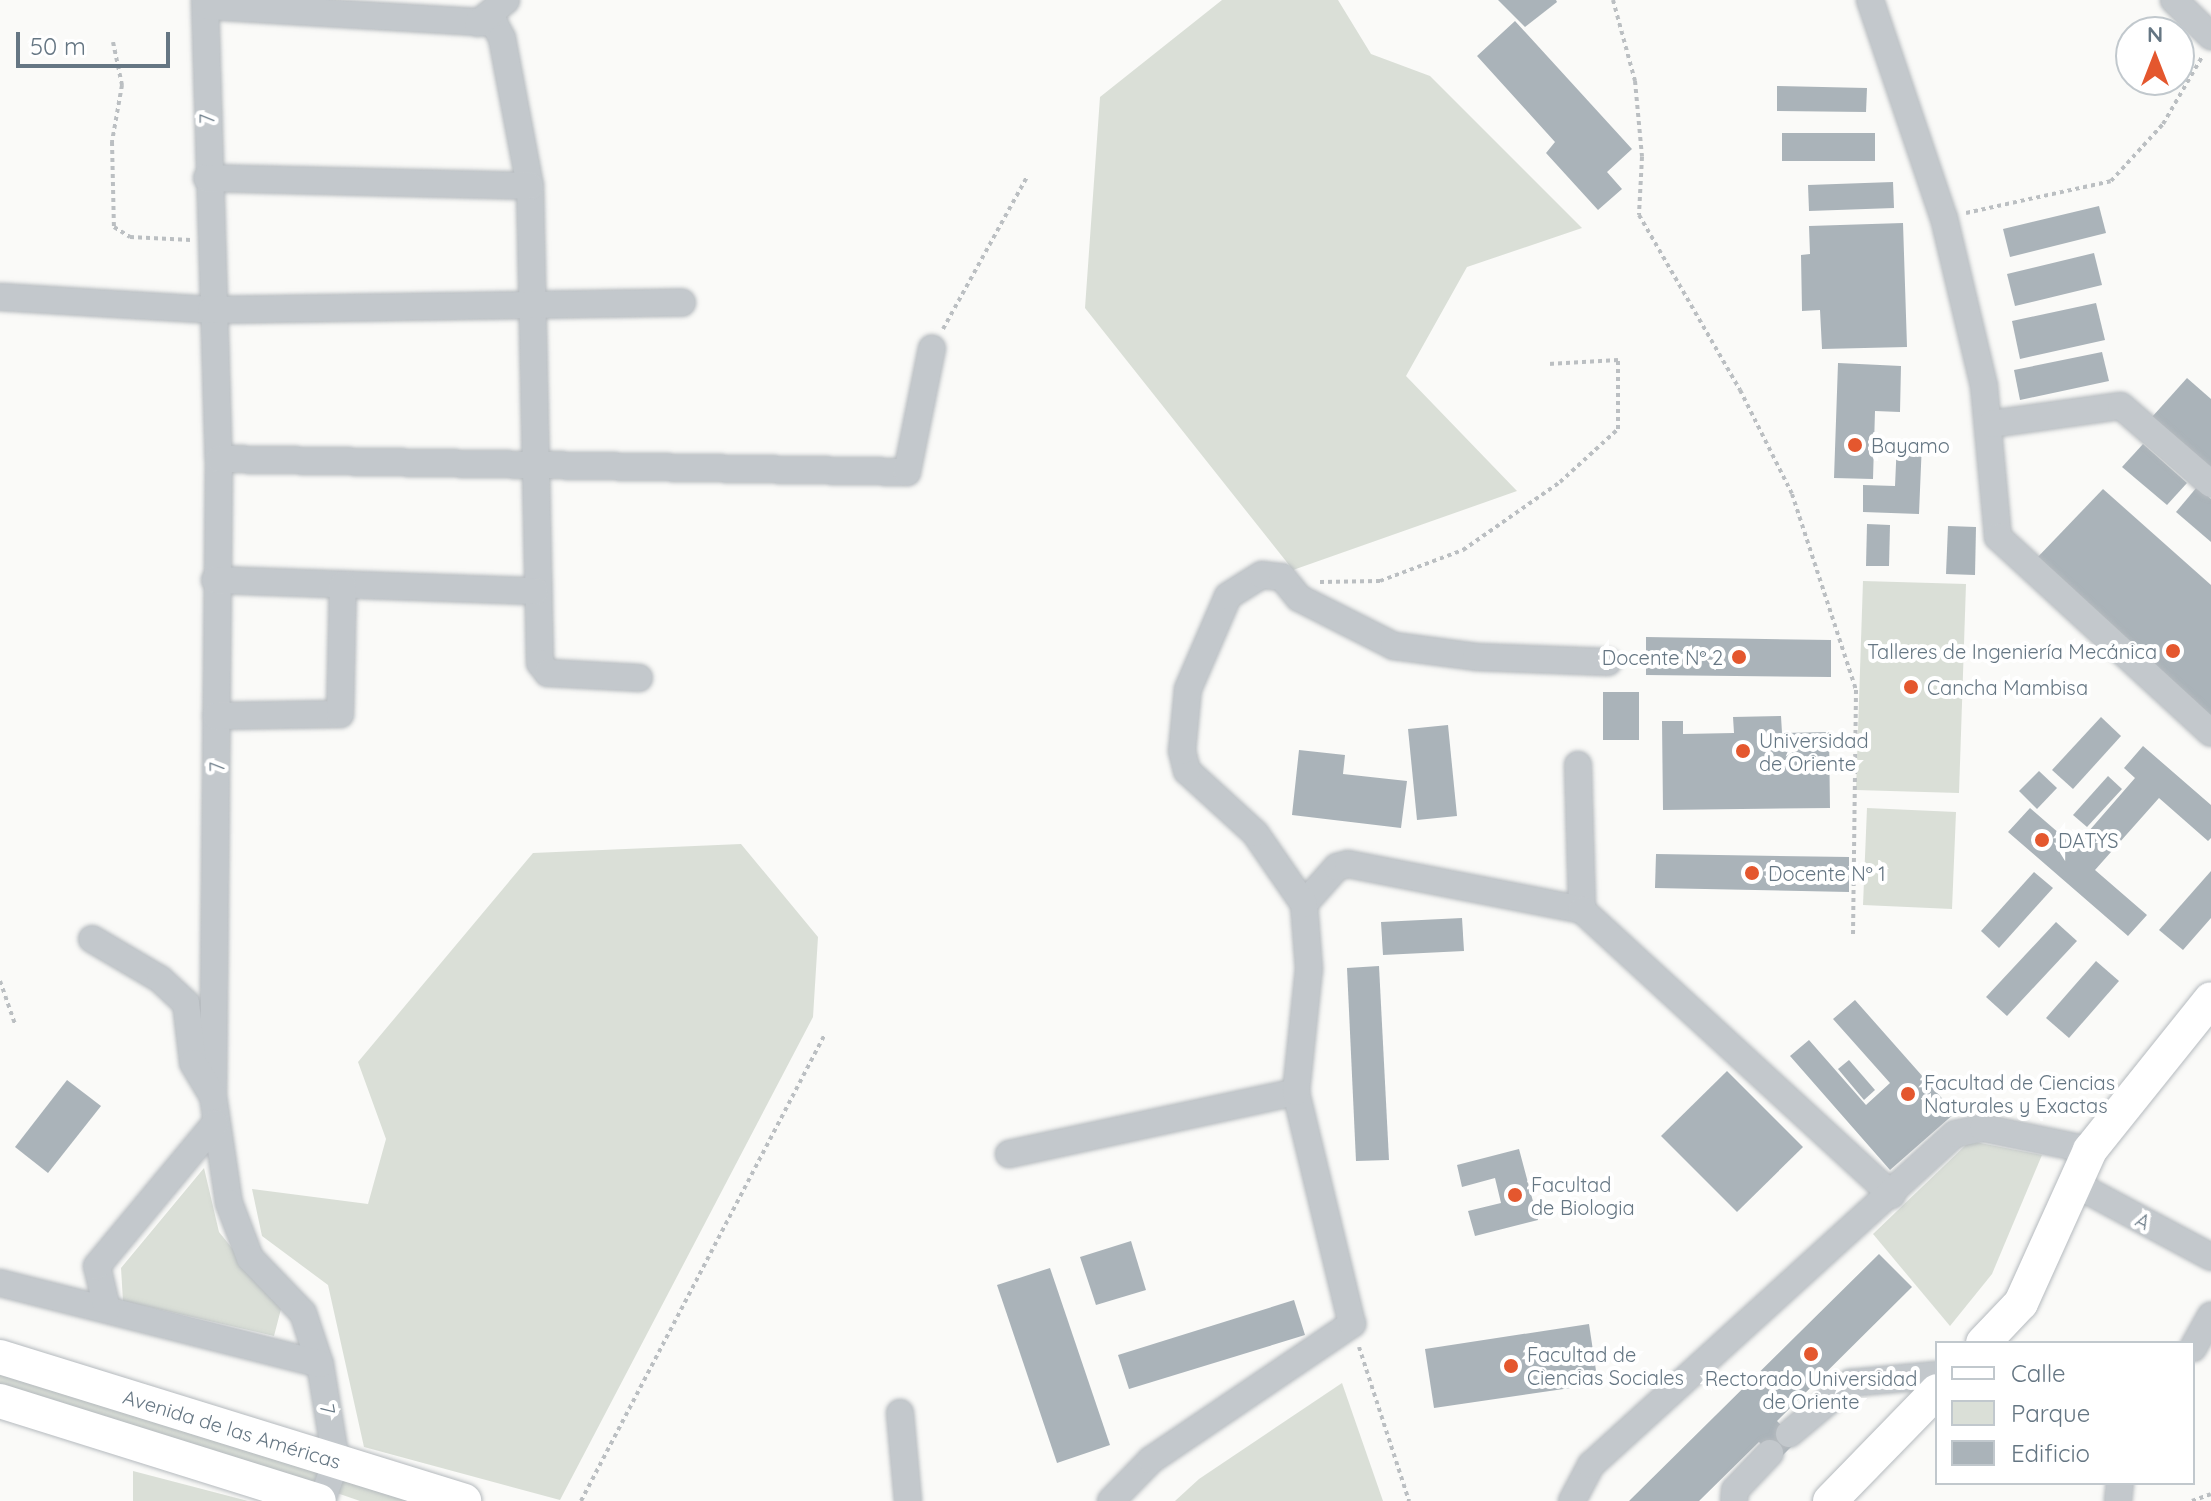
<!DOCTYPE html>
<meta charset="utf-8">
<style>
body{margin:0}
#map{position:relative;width:2211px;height:1501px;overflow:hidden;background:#fafaf8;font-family:Quicksand,sans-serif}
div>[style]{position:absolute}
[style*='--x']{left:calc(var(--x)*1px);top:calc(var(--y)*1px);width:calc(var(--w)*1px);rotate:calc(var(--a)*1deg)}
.green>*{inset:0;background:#dadfd7}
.building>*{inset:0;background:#aab3b9}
.path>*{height:4px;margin-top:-2px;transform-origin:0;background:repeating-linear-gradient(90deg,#bbbfc2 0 4px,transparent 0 8px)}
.roads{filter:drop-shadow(0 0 2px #b5babe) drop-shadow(0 0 2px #b5babe)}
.minor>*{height:26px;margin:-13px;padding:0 13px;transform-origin:13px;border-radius:13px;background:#c3c8cc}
.major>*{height:34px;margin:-17px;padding:0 17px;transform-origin:17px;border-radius:17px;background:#fff}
.dots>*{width:22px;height:22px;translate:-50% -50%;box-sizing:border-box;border:4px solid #fff;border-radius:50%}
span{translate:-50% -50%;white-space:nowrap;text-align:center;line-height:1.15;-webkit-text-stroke:8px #fff;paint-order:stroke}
.street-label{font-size:20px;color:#657683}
.poi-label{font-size:20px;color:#657683}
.left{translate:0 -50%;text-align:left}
.right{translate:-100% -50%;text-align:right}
.legend{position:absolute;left:1935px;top:1341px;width:260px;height:144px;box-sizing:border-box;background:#fff;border:2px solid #c1c8cd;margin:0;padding:10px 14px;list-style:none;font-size:24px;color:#657683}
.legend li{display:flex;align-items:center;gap:16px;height:40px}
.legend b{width:40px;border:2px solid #c1c8cd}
.north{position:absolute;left:2115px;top:16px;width:80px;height:80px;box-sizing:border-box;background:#fff;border:2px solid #c1c8cd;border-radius:50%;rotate:0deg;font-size:22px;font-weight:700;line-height:32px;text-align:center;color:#657683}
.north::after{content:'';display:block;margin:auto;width:28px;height:36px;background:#e4572e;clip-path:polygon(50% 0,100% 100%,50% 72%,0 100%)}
.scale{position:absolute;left:16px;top:32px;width:154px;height:36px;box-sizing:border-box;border:4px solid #657683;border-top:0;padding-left:10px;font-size:24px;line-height:28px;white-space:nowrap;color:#657683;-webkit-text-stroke:6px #fff;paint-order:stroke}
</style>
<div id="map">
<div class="green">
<div style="clip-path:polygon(1222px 0,1338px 0,1371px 54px,1430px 76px,1582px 228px,1467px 267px,1406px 376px,1517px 491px,1293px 570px,1085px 308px,1100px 97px)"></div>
<div style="clip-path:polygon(1863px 581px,1966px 584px,1959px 793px,1856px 790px)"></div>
<div style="clip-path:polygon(1867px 808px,1956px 812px,1952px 909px,1863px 905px)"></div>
<div style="clip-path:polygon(741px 844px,818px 937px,813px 1017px,560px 1500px,364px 1447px,328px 1285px,262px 1236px,252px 1189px,368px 1204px,386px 1139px,358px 1062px,533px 853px)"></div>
<div style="clip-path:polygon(1970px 1141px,2042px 1155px,1992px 1274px,1950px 1326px,1873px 1234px)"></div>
<div style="clip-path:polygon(204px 1168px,219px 1232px,281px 1309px,274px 1336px,123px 1301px,121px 1268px)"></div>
<div style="clip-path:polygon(0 1370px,324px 1470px,319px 1487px,0 1390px)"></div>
<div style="clip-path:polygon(1342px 1383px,1383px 1501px,1175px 1501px,1199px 1479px)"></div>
<div style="clip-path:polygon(133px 1471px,248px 1501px,133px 1501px)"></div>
<div style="clip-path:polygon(340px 1475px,424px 1501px,360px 1501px,334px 1492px)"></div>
</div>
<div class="building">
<div style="clip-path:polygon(1498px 0,1556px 0,1557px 2px,1525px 27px)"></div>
<div style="clip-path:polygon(1515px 21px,1632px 149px,1607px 172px,1622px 189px,1598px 210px,1546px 153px,1555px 142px,1477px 56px)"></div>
<div style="clip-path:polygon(1777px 86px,1867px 88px,1866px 112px,1777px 111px)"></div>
<div style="clip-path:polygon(1782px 133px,1875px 133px,1875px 161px,1782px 161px)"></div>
<div style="clip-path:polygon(1893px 182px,1894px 208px,1809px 211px,1808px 185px)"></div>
<div style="clip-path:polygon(2099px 206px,2106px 233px,2010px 257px,2003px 229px)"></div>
<div style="clip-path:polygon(1903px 223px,1907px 347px,1822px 349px,1820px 310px,1802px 311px,1801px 255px,1810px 254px,1809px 226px)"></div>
<div style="clip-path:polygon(2094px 253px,2102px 285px,2015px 306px,2007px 274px)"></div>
<div style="clip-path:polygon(2096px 303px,2105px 340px,2020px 359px,2012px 321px)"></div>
<div style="clip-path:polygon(2102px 352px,2109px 381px,2020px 400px,2014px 370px)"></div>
<div style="clip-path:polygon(1838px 363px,1901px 366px,1900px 412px,1875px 411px,1873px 479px,1834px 478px)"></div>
<div style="clip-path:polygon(2187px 378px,2211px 399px,2211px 468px,2152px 417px)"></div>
<div style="clip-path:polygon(1897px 441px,1922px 442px,1919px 514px,1863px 512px,1863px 485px,1895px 486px)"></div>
<div style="clip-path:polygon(2143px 444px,2187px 483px,2167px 505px,2122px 467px)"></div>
<div style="clip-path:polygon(2197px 487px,2211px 499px,2211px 542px,2176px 512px)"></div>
<div style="clip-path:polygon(2103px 489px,2211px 585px,2211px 718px,2034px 561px)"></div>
<div style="clip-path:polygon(1867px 524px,1890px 525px,1889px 566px,1866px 566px)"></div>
<div style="clip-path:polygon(1948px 526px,1976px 527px,1975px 575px,1946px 574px)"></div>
<div style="clip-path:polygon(1646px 637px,1831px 640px,1831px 677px,1646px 675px)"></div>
<div style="clip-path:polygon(1603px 692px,1639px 692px,1639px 740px,1603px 740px)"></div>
<div style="clip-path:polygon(1781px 716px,1782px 733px,1829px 732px,1830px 808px,1663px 810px,1662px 721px,1683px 721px,1683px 734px,1734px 733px,1733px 717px)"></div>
<div style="clip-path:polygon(2101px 717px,2121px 736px,2073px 789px,2052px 770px)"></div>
<div style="clip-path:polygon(1448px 725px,1457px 816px,1417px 820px,1408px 729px)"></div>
<div style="clip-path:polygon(2143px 746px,2211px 805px,2211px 838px,2208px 841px,2159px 798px,2095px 870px,2147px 915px,2128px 936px,2008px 832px,2030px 808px,2075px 847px,2135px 778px,2124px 768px)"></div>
<div style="clip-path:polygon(1299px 750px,1345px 755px,1343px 774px,1407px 781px,1401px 828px,1292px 815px)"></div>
<div style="clip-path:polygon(2039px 771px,2057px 788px,2037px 809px,2019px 791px)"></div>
<div style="clip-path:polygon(2108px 776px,2122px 789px,2087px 827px,2073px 815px)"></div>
<div style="clip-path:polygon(1656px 854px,1849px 857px,1849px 892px,1655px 888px)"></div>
<div style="clip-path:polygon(2211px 871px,2211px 918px,2183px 950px,2159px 930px)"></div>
<div style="clip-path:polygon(2034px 872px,2053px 888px,1999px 948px,1981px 931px)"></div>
<div style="clip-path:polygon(1462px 918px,1464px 951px,1383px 955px,1381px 922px)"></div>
<div style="clip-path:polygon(2056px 922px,2077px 941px,2007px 1016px,1986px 997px)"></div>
<div style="clip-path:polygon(2096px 961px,2119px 981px,2069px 1038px,2046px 1018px)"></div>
<div style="clip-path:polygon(1379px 966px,1389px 1160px,1356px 1161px,1347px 968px)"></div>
<div style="clip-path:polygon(1855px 1000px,1955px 1113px,1890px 1170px,1790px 1056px,1809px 1040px,1866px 1105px,1890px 1083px,1833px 1019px)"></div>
<div style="clip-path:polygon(1849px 1060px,1875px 1090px,1864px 1100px,1838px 1069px)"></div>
<div style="clip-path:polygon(1727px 1071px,1803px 1147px,1737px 1212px,1661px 1136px)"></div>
<div style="clip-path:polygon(67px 1080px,101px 1106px,48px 1173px,15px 1147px)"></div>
<div style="clip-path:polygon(1519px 1149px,1538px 1220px,1475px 1236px,1468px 1211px,1501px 1203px,1495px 1178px,1462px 1187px,1457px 1165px)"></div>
<div style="clip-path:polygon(1131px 1241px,1146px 1290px,1096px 1305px,1080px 1257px)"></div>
<div style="clip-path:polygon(1879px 1254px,1912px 1287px,1777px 1421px,1797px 1441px,1777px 1461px,1759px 1442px,1699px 1501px,1629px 1501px)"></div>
<div style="clip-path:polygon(1050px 1268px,1110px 1445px,1057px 1463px,997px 1285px)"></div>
<div style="clip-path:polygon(1294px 1300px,1305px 1335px,1129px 1389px,1118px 1355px)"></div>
<div style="clip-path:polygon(1589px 1324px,1598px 1384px,1434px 1408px,1425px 1349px)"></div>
</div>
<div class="path">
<div style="--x:1613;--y:0;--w:84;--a:74.8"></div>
<div style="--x:1635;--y:81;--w:76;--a:84.7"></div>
<div style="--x:1642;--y:157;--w:58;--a:93"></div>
<div style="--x:1639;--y:215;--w:202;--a:60"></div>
<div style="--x:1740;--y:390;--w:116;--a:63.4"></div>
<div style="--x:1792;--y:494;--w:206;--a:71.9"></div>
<div style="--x:1856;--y:690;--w:248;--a:90.7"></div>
<div style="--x:113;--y:42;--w:44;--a:78.2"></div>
<div style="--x:122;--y:85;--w:58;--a:100"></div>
<div style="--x:112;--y:142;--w:85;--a:88.7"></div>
<div style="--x:114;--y:227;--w:19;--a:32"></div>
<div style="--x:130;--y:237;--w:61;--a:2.8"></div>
<div style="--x:1966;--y:213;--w:148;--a:-12.4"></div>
<div style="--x:2111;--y:181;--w:77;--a:-47.6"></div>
<div style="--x:2163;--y:124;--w:78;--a:-59.8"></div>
<div style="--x:943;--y:329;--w:174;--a:-61.1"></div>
<div style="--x:1320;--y:582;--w:60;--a:-1"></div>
<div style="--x:1380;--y:581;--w:89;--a:-20.5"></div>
<div style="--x:1463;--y:550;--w:118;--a:-35"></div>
<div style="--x:1560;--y:482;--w:79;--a:-42.4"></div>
<div style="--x:1618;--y:429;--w:69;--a:-90"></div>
<div style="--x:1618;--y:360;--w:70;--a:176.7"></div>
<div style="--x:0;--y:981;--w:46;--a:70.8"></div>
<div style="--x:1359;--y:1347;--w:162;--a:72"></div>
<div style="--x:581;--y:1501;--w:527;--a:-62.41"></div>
<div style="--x:2192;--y:1501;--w:20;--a:-20"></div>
</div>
<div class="roads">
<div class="minor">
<div style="--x:205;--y:0;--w:459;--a:88.3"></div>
<div style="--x:219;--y:459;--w:637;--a:90.54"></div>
<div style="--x:213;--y:1096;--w:108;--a:81.5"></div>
<div style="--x:229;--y:1203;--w:59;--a:69.1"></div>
<div style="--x:250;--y:1258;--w:76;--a:46.1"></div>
<div style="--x:303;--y:1313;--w:54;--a:71.6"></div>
<div style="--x:320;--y:1364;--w:98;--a:80.6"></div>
<div style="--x:336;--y:1461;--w:42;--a:109.3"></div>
<div style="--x:1870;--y:0;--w:230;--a:71.3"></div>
<div style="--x:1944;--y:218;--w:173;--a:76.6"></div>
<div style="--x:1984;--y:386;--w:152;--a:84.7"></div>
<div style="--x:1998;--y:537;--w:289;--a:42.6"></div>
<div style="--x:2174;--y:0;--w:52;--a:44.2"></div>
<div style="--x:207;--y:6;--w:288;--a:3.4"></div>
<div style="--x:494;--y:23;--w:17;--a:62"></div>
<div style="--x:502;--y:38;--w:151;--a:79.3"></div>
<div style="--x:530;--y:186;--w:477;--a:88.8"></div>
<div style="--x:540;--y:663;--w:13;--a:51"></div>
<div style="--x:548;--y:673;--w:91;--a:3.1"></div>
<div style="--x:478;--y:23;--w:36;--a:-39"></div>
<div style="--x:207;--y:178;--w:323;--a:1.4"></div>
<div style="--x:0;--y:297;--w:211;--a:3.5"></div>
<div style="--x:211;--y:310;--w:471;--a:-0.9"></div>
<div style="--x:1991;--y:424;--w:131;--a:-7.9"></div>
<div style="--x:2121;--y:406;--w:119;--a:40.9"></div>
<div style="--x:219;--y:459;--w:688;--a:1.08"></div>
<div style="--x:907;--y:472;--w:126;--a:-78.6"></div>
<div style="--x:215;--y:580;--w:320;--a:2"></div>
<div style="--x:216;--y:716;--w:124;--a:-0.9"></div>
<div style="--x:340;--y:714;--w:129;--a:-88.7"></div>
<div style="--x:1578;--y:765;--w:145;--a:88.4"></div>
<div style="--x:1304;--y:904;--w:50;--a:-48.3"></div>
<div style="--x:1337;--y:867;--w:11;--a:-15"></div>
<div style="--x:1348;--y:864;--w:238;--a:11.1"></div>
<div style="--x:1582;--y:910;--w:421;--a:42.6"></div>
<div style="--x:92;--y:939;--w:79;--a:30.5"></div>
<div style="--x:160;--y:979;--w:35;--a:43"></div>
<div style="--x:186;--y:1003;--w:60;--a:83.3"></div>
<div style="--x:193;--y:1063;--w:39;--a:59"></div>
<div style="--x:1009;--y:1154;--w:294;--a:-12.2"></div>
<div style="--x:2075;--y:1184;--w:154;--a:28.2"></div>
<div style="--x:0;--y:1283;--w:330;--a:14.2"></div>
<div style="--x:107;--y:1309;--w:44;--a:-103.1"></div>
<div style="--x:97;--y:1266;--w:185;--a:-50.3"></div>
<div style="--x:2193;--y:1348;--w:37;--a:-61"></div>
<div style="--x:900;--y:1413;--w:88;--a:84.8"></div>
<div style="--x:1789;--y:1434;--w:80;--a:-39.9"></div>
<div style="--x:1850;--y:1383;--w:87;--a:-5.3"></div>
<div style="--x:1111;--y:1501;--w:57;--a:-45.7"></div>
<div style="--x:1151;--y:1460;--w:243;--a:-34.1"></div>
<div style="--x:1352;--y:1324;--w:239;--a:-103.6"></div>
<div style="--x:1296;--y:1092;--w:124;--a:-84"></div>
<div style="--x:1309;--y:969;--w:65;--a:-94.4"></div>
<div style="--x:1304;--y:904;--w:86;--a:-124.6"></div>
<div style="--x:1255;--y:833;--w:92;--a:-137.6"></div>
<div style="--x:1187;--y:771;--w:21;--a:-104"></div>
<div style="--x:1182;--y:751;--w:62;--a:-84.5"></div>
<div style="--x:1188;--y:689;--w:101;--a:-66.7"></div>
<div style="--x:1228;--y:596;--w:40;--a:-32"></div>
<div style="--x:1262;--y:575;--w:20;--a:6"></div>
<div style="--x:1282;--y:577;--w:27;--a:51"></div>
<div style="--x:1299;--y:598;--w:106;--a:26.8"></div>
<div style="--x:1394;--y:646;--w:83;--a:7.6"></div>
<div style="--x:1476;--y:657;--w:132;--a:2.2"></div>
<div style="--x:1572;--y:1501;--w:41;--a:-62.2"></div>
<div style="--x:1591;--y:1465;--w:492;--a:-42.3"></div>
<div style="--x:1955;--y:1134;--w:29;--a:-12"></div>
<div style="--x:1983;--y:1128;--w:109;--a:11.6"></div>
<div style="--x:1734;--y:1501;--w:11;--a:-85"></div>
<div style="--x:1735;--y:1490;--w:51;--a:-46.6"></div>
<div style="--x:2118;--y:1501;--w:18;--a:-84"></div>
</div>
<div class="major">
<div style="--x:1983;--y:1343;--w:55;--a:-46.5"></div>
<div style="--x:2021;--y:1303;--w:168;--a:-65.7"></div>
<div style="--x:2090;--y:1150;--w:193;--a:-51.3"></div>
<div style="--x:0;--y:1357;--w:486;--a:17.2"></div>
<div style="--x:0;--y:1401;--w:334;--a:17.4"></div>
<div style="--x:1830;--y:1501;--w:153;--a:-45.8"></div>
</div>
</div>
<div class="dots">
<div style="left:1855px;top:445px;background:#e4572e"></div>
<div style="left:2173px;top:651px;background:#e4572e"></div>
<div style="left:1739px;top:657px;background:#e4572e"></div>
<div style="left:1911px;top:687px;background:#e4572e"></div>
<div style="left:1743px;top:751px;background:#e4572e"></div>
<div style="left:2042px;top:840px;background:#e4572e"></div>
<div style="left:1752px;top:873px;background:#e4572e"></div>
<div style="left:1908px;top:1094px;background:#e4572e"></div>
<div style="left:1515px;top:1195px;background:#e4572e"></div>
<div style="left:1811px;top:1354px;background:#e4572e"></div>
<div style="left:1511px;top:1366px;background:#e4572e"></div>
</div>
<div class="street-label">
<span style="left:207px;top:119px;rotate:-90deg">7</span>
<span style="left:217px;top:767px;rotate:-91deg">7</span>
<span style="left:2143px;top:1221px;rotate:28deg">A</span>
<span style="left:328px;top:1409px;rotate:80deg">7</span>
<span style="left:232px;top:1429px;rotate:17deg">Avenida de las Américas</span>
</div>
<div class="poi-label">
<span class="left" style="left:1871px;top:445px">Bayamo</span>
<span class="right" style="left:2157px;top:651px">Talleres de Ingeniería Mecánica</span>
<span class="right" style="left:1723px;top:657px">Docente Nº 2</span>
<span class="left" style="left:1927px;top:687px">Cancha Mambisa</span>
<span class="left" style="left:1759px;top:752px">Universidad<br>de Oriente</span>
<span class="left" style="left:2058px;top:840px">DATYS</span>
<span class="left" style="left:1768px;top:873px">Docente Nº 1</span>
<span class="left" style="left:1924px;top:1094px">Facultad de Ciencias<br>Naturales y Exactas</span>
<span class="left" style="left:1531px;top:1196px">Facultad<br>de Biologia</span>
<span class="left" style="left:1527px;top:1366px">Facultad de<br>Ciencias Sociales</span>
<span style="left:1811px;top:1390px">Rectorado Universidad<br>de Oriente</span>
</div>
<ul class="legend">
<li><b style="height:10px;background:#fff"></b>Calle</li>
<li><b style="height:22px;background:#dadfd7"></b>Parque</li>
<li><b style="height:22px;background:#aab3b9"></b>Edificio</li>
</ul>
<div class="north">N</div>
<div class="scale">50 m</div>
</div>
